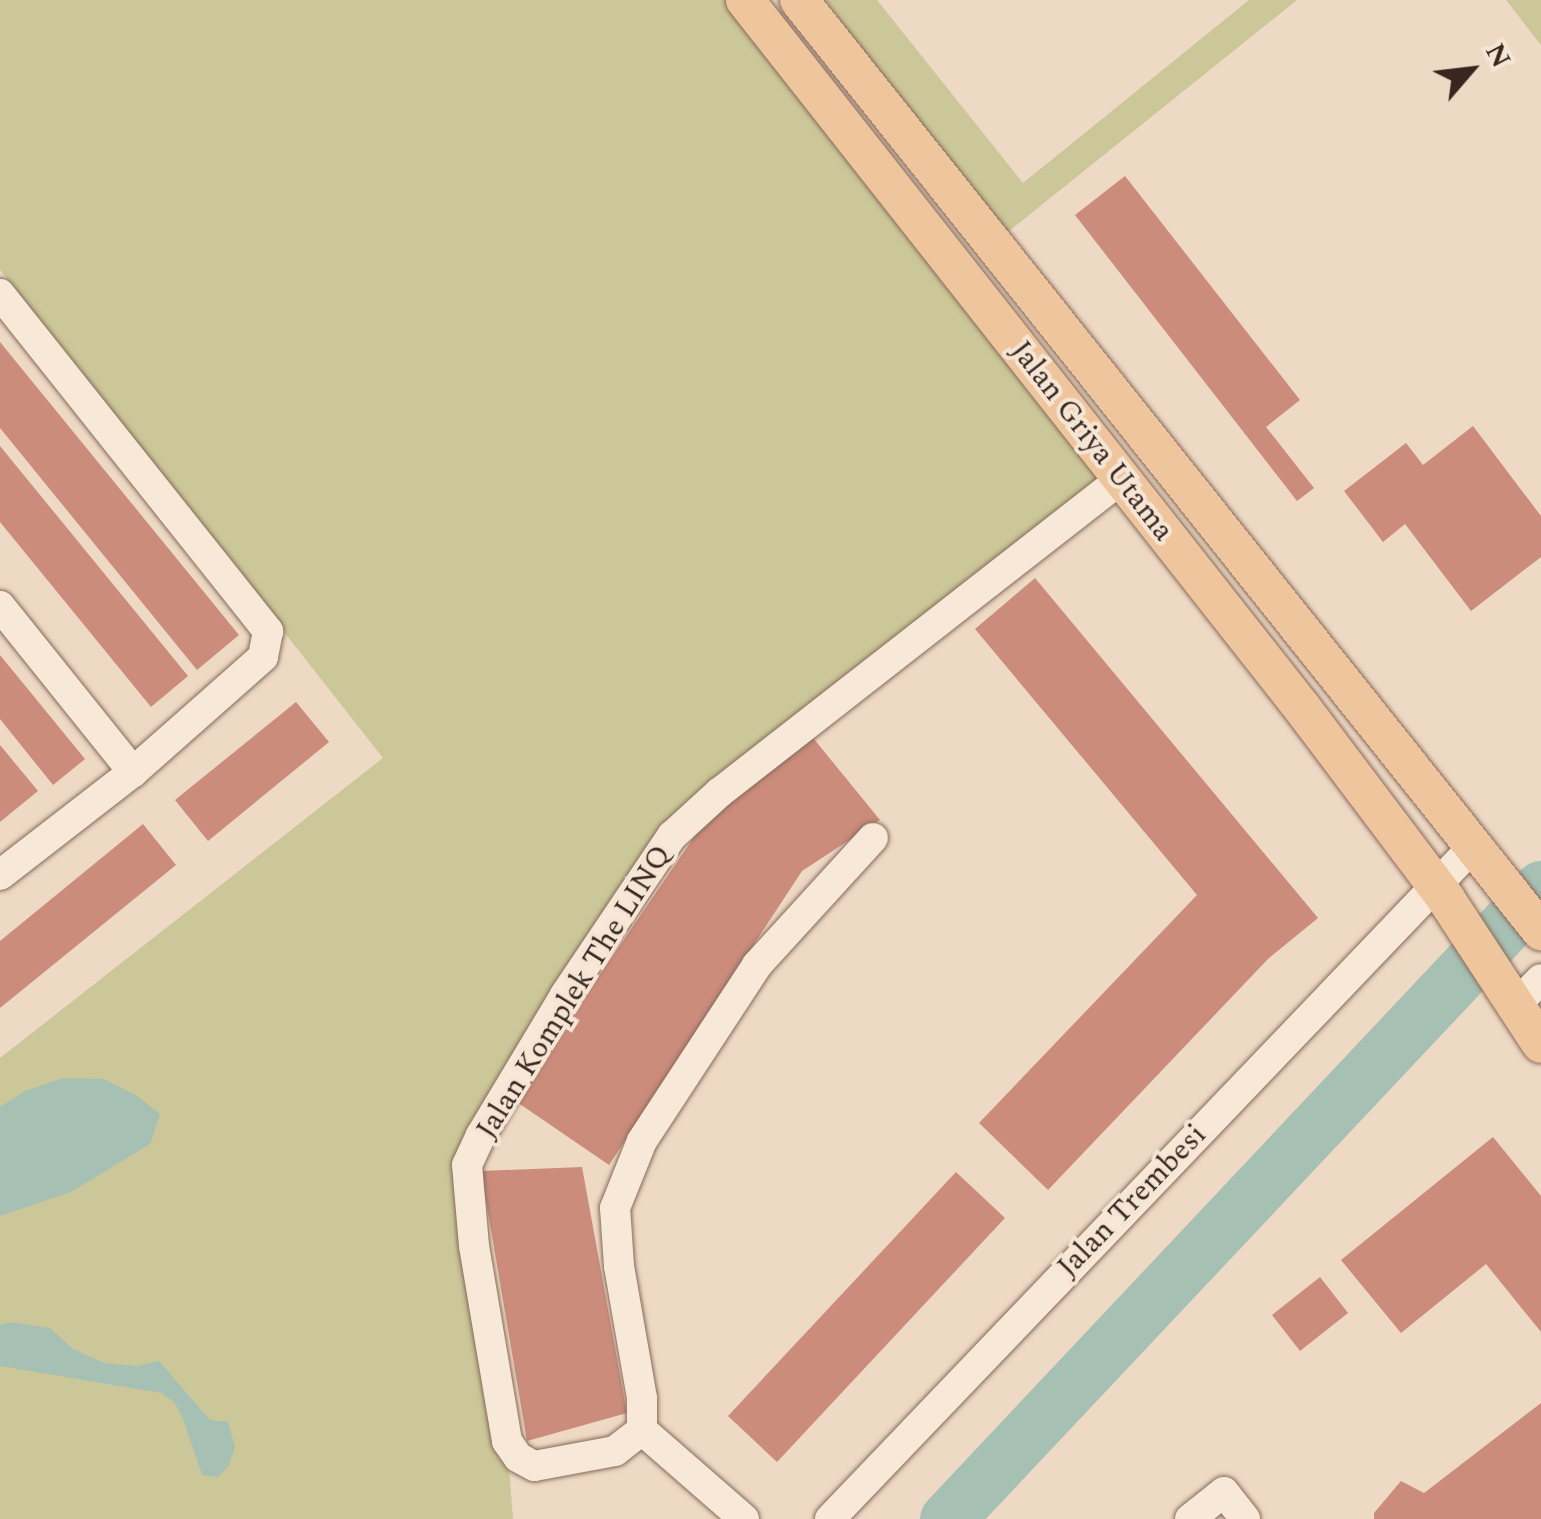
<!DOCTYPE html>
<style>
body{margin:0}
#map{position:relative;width:1541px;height:1519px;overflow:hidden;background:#edd9c4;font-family:Spectral,serif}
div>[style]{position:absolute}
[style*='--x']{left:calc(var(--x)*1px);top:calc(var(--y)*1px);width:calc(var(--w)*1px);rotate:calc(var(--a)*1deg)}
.green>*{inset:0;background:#cbc798}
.water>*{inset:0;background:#a6c0b3}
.river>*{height:55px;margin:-27.5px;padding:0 27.5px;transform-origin:27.5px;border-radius:27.5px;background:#a6c0b3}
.building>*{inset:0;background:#cb8c7b}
.roads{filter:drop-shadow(0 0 2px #876a5b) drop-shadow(0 0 2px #876a5b)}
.minor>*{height:30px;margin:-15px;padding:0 15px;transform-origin:15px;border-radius:15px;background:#f8e8d7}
.major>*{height:38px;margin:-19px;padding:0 19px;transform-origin:19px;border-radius:19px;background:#efc59d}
span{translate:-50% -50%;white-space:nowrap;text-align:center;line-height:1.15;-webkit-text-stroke:8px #f5e5d4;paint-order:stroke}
.street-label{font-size:30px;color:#38261f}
.north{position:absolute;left:1421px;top:20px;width:100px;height:100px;-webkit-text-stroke:8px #f5e5d4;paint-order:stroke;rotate:62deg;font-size:28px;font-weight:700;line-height:40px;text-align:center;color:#38261f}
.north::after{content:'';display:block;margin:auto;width:35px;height:45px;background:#38261f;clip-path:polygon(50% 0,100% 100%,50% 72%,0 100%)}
</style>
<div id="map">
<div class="green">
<div style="clip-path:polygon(0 0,744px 0,1121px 479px,705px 805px,467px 1165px,507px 1441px,513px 1519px,0 1519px,0 1058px,383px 758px,0 270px)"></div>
<div style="clip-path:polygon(825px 0,877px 0,1023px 183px,1249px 0,1297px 0,1004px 235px)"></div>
<div style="clip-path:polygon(1506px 0,1541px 0,1541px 45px)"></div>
</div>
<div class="water">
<div style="clip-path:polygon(63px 1078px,104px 1079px,136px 1095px,160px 1114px,150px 1144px,71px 1192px,0 1216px,0 1107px,25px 1091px)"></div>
<div style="clip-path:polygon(11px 1322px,50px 1328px,73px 1349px,104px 1363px,135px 1366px,159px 1361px,210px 1420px,228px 1422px,235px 1447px,228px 1467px,218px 1477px,202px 1475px,183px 1419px,174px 1402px,161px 1393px,0 1366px,0 1325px)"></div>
</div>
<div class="river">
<div style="--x:947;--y:1519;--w:867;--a:-46.73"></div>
</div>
<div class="building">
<div style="clip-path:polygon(1125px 176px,1300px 400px,1266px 427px,1314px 488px,1297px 501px,1075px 215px)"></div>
<div style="clip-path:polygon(0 342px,239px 635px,197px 670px,0 428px)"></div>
<div style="clip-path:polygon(1473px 426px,1541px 516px,1541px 557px,1471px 611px,1405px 524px,1383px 542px,1344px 491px,1406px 443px,1423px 465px)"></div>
<div style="clip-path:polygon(0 446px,188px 676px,151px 707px,0 522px)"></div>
<div style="clip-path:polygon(1035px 578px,1318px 918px,1268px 959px,1048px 1190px,979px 1123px,1197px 895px,975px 629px)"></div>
<div style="clip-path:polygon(0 655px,85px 759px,53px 785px,0 719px)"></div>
<div style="clip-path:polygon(296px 702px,329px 742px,208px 841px,175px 800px)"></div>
<div style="clip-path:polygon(809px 733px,880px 820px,802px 871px,609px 1165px,514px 1100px,714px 808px)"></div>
<div style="clip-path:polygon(0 745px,38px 791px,0 822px)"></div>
<div style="clip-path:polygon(143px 824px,176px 865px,0 1008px,0 941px)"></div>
<div style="clip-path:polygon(1493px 1137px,1541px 1196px,1541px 1332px,1486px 1264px,1401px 1333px,1341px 1260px)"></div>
<div style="clip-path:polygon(582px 1167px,627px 1413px,527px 1441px,481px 1171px)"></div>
<div style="clip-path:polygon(956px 1172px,1005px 1218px,777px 1462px,728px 1416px)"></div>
<div style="clip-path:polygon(1320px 1277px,1348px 1313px,1300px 1351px,1272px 1315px)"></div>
<div style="clip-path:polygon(1541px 1403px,1541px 1519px,1374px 1519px,1374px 1513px,1401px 1481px,1424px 1493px)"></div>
</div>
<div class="roads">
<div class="minor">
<div style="--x:0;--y:294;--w:431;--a:51.5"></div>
<div style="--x:268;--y:631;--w:26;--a:101"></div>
<div style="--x:263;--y:657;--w:174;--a:138.5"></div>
<div style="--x:133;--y:772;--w:168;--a:142.2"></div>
<div style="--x:0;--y:606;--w:213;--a:51.3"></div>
<div style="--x:1513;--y:1008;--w:40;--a:-46"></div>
<div style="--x:642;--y:1430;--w:34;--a:142"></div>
<div style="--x:615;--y:1451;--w:82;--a:169.5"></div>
<div style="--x:534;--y:1466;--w:18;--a:-151"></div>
<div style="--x:518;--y:1457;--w:19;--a:-125"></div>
<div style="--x:507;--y:1441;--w:198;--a:-99.6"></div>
<div style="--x:474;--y:1246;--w:81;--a:-94.9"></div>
<div style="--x:467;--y:1165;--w:33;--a:-65"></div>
<div style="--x:481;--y:1135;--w:163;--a:-59"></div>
<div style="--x:565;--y:995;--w:192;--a:-56.1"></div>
<div style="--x:672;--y:836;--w:64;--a:-42.5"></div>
<div style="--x:719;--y:793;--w:510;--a:-37.99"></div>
<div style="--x:744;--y:1519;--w:135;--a:-138.9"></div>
<div style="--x:642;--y:1430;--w:32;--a:-90"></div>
<div style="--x:642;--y:1398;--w:134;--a:-99.9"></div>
<div style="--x:619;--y:1266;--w:58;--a:-93.9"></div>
<div style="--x:615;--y:1208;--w:72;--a:-68.1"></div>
<div style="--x:642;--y:1141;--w:210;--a:-56.8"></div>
<div style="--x:757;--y:965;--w:172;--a:-47.6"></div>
<div style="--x:830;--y:1519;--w:929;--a:-46.27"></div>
<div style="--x:1190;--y:1519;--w:43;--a:-38.5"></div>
<div style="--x:1224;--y:1492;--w:34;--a:52"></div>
</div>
<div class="major">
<div style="--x:745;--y:0;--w:902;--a:51.8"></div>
<div style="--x:1303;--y:709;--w:238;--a:53"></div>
<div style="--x:1446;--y:899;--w:173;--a:56.8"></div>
<div style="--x:799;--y:0;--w:1191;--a:51.45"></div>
</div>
</div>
<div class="street-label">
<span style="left:1092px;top:441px;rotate:52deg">Jalan Griya Utama</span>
<span style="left:574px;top:992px;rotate:-58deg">Jalan Komplek The LINQ</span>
<span style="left:1132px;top:1201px;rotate:-46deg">Jalan Trembesi</span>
</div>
<div class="north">N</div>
</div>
